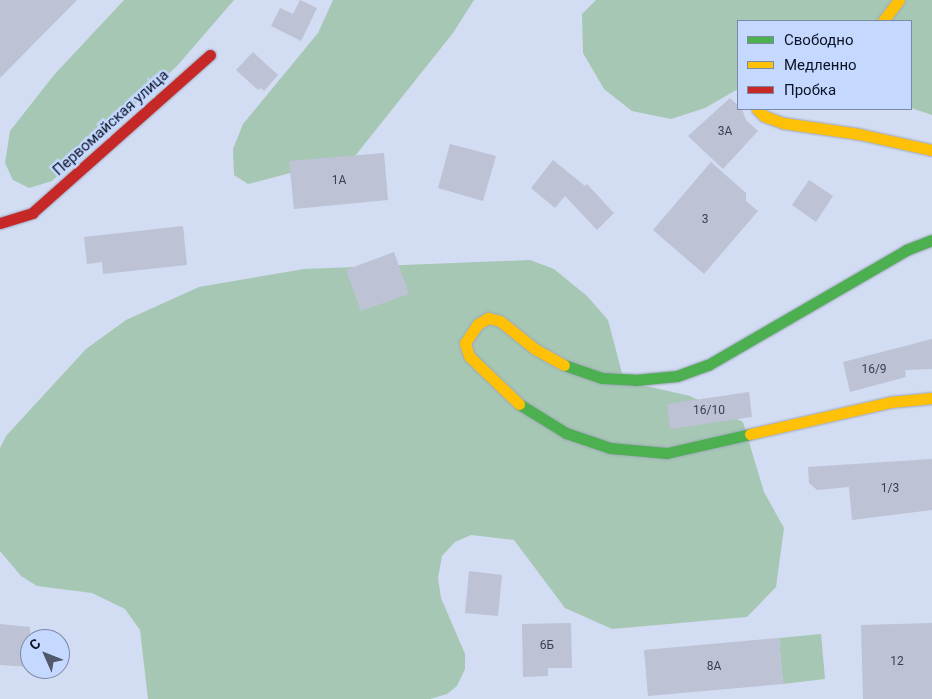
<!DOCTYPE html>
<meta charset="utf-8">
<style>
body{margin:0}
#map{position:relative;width:932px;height:699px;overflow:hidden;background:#d2dcf2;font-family:Roboto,sans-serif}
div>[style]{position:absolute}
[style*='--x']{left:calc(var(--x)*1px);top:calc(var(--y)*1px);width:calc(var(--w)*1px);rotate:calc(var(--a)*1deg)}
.green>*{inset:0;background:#a5c7b3}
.building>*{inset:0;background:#bec2d5}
.roads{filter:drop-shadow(0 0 1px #9ea6b9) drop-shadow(0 0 1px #9ea6b9)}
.fast>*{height:11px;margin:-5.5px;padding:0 5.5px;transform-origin:5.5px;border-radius:5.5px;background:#4caf50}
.slow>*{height:11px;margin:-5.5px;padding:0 5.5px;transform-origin:5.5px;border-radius:5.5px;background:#ffc107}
.jam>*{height:11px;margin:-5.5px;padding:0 5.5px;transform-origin:5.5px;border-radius:5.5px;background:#c62828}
span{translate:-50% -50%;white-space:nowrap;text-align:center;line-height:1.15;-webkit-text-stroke:5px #c5d8ff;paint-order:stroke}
.number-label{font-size:12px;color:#383f50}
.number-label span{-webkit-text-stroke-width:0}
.street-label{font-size:15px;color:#0b1324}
.legend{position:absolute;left:737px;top:20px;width:175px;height:90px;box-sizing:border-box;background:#c5d8ff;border:1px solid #7b89a7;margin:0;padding:6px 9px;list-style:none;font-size:15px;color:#0b1324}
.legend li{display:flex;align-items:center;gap:10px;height:25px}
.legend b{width:25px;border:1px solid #7b89a7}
.north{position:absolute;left:20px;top:629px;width:50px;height:50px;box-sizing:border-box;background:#c5d8ff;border:1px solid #7b89a7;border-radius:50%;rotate:314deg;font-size:14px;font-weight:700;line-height:20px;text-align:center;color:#0b1324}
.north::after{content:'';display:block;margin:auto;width:18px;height:22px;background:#51596c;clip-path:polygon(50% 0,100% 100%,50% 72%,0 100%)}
</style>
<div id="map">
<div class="green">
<div style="clip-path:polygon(124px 0,234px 0,177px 66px,52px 181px,29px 188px,13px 180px,5px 163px,10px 131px,54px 75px)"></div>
<div style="clip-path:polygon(333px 0,474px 0,453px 33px,355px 156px,248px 184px,234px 175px,233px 149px,243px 124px,318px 33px)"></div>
<div style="clip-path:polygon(596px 0,932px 0,932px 115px,911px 108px,911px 21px,738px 21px,738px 89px,705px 108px,671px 119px,632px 111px,604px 89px,583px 53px,582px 14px)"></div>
<div style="clip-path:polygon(530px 260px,554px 269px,587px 296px,608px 320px,624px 381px,690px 396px,743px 422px,764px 492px,784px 528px,776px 587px,747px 617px,612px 629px,565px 608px,514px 540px,471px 535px,455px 542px,442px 556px,438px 578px,441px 598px,465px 654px,465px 669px,457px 686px,447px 694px,430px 699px,148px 699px,140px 630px,125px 609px,92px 593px,37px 586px,21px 576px,0 551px,0 448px,6px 436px,86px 349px,126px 320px,199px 287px,304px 269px)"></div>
<div style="clip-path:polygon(821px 634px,825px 679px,783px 684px,779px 638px)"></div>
</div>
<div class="building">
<div style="clip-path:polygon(0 0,77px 0,0 78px)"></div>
<div style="clip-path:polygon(300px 0,317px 8px,301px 41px,271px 26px,280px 8px,293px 14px)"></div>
<div style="clip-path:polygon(253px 52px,278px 75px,264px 91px,261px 88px,258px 90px,236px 70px)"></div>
<div style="clip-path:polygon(730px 98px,742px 109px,746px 120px,758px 131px,723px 169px,688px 136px)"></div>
<div style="clip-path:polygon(450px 144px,496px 156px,483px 201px,438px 188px)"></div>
<div style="clip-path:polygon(384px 153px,388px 200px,294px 209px,289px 161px)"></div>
<div style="clip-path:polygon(553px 160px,585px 186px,587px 184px,614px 213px,597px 230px,565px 196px,555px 208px,531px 188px)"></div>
<div style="clip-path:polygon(711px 162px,746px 193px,746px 201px,758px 211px,704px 274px,653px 230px)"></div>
<div style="clip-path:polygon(809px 180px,833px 196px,816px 222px,792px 205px)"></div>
<div style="clip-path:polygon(183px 226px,187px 265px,103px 274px,102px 262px,87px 264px,84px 237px)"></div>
<div style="clip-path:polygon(394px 252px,409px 294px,361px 311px,346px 270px)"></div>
<div style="clip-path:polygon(932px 339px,932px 369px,905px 370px,906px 377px,850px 392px,843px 362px)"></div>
<div style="clip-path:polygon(749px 392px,752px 417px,670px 429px,667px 404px)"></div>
<div style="clip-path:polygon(932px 459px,932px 510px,852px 520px,849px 487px,817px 490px,809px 483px,808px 467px)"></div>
<div style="clip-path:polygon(469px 571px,502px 575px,498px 616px,465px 613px)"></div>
<div style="clip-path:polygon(571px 623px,572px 668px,548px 668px,548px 676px,523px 677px,522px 624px)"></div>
<div style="clip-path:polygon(932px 623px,932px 699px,863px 699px,861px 625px)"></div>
<div style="clip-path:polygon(0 624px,30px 627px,30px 667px,0 665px)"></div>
<div style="clip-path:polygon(779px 638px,783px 684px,648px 696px,644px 650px)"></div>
</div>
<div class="roads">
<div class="fast">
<div style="--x:564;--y:365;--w:40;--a:18.9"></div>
<div style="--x:602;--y:378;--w:33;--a:3"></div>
<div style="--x:635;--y:380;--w:42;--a:-5.4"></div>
<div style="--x:677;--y:376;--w:33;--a:-20"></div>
<div style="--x:708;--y:365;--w:229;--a:-30.1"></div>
<div style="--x:906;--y:250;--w:28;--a:-21"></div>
<div style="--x:519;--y:404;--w:55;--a:31.7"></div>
<div style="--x:566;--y:433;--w:46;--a:18.8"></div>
<div style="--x:610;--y:448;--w:57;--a:5"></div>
<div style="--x:667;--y:453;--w:85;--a:-12.9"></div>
</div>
<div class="slow">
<div style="--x:883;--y:21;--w:26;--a:-53"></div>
<div style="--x:757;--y:109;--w:10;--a:45"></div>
<div style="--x:764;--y:116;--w:20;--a:20"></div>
<div style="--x:783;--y:123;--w:77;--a:8.2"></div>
<div style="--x:859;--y:134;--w:75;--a:12.4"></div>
<div style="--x:519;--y:404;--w:69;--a:-136.2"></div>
<div style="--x:469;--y:356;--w:14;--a:-107"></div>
<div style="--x:465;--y:343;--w:23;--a:-56"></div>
<div style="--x:478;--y:324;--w:12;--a:-31"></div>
<div style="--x:488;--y:318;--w:12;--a:14"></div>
<div style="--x:500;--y:321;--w:45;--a:38.7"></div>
<div style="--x:535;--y:349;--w:33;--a:29"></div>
<div style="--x:750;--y:434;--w:145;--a:-12.8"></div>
<div style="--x:891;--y:402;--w:41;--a:-5.6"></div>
</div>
<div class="jam">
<div style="--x:0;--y:223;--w:34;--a:-17"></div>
<div style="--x:32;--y:213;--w:238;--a:-41.6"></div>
</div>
</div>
<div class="number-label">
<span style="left:725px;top:132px">3А</span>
<span style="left:339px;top:181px">1А</span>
<span style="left:705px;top:220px">3</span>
<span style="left:874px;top:370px">16/9</span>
<span style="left:709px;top:411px">16/10</span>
<span style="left:890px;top:489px">1/3</span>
<span style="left:547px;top:646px">6Б</span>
<span style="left:897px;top:662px">12</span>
<span style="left:714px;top:667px">8А</span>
</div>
<div class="street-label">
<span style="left:111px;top:123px;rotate:-42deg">Первомайская улица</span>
</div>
<ul class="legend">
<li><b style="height:6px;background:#4caf50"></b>Свободно</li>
<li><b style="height:6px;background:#ffc107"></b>Медленно</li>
<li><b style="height:6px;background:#c62828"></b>Пробка</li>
</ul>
<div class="north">С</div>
</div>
